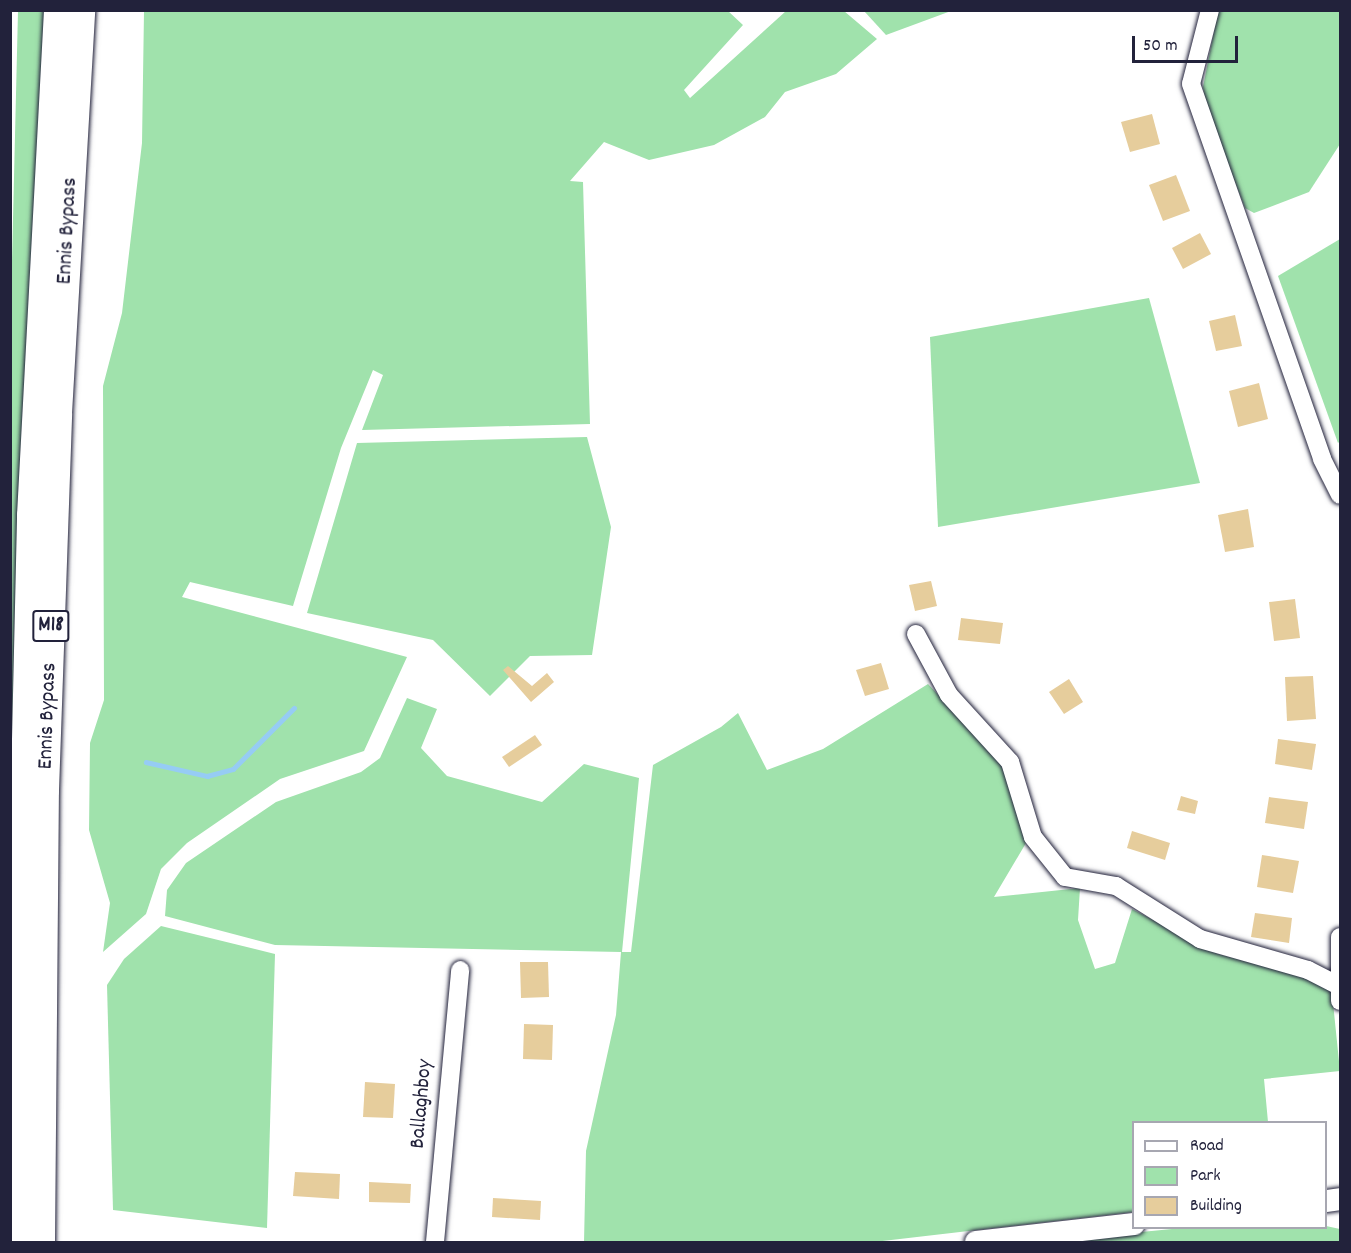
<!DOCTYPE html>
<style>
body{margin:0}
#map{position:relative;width:1351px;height:1253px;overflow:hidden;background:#fff;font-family:Dekko,sans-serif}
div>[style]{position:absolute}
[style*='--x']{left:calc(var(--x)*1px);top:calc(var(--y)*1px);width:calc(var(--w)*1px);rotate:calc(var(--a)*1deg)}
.green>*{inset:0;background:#a0e2ac}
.stream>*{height:4.5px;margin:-2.25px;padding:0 2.25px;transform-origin:2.25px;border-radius:2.25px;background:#96ccf4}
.building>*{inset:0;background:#e6cd9c}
.roads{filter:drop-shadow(0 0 2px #22223b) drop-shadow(0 0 2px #22223b)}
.minor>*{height:18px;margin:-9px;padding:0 9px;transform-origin:9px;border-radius:9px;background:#fff}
.major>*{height:22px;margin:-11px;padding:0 11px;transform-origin:11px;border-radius:11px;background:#fff}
.highway>*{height:27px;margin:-13.5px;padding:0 13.5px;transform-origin:13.5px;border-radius:13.5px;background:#fff}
span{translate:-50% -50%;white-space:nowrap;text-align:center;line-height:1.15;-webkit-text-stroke:6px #fff;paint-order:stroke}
.shield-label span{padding:2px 4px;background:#fff;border:2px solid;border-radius:4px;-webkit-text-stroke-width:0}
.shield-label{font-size:21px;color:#22223b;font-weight:700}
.street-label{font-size:22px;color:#22223b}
.frame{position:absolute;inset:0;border:12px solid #22223b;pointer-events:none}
.legend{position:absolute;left:1132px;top:1121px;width:195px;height:108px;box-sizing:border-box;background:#fff;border:2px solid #a7a7b1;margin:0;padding:8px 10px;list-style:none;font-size:18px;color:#22223b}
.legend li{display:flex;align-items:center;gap:12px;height:30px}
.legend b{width:30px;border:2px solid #a7a7b1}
.scale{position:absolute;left:1132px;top:36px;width:106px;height:27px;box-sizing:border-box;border:3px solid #22223b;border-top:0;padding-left:8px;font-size:18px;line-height:21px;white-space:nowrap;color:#22223b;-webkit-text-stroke:4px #fff;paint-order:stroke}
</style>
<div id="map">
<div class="green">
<div style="clip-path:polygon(58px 10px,11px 1008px,10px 344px,18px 11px)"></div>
<div style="clip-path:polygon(144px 11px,728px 11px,743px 25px,684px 90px,690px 98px,786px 11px,844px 11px,877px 39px,836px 74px,785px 92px,765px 117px,714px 145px,649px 160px,604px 142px,570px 181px,583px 182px,590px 424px,362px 430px,383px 375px,373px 370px,341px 448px,293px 606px,190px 582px,182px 597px,407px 657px,364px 751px,280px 779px,187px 843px,161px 869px,146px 914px,103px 952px,110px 903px,89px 830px,90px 743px,104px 700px,103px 386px,122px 313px,142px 143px)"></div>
<div style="clip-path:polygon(864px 11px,951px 11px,886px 35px)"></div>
<div style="clip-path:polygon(1218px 11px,1340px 11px,1340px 144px,1309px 192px,1254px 213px,1245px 208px,1207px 110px,1203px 87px)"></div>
<div style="clip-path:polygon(1340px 239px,1340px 441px,1338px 443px,1278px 276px)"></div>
<div style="clip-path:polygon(1149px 298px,1200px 483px,938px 527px,930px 337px)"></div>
<div style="clip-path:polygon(587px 437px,611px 527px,592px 655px,530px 656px,490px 696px,433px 640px,307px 613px,357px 443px)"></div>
<div style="clip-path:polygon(928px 684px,1003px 763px,1026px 843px,994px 897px,1080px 888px,1078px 920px,1095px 969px,1115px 963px,1132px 909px,1218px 954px,1309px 977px,1332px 993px,1340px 1071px,1264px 1079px,1268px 1122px,1134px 1122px,1133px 1212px,874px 1242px,584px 1242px,586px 1151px,616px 1015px,621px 952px,275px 945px,165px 916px,167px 890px,186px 863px,276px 802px,361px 772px,380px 758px,407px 698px,437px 709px,421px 748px,447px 776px,542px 802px,584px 764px,639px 778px,622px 952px,631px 952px,653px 765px,721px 727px,738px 713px,767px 770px,823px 749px)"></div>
<div style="clip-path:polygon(161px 926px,275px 954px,267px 1228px,113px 1210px,107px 985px,124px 959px)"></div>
<div style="clip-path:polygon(1326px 1226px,1340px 1229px,1340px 1242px,1040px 1242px,1182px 1228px)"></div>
</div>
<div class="stream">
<div style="--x:146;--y:762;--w:63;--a:12.9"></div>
<div style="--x:207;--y:776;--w:27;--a:-15"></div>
<div style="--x:233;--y:769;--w:86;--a:-45"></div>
</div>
<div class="building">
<div style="clip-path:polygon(1152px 114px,1160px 144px,1130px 152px,1121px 122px)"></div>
<div style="clip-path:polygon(1176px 175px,1190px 211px,1163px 221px,1149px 185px)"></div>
<div style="clip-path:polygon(1200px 233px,1211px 254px,1183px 269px,1172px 248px)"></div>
<div style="clip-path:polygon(1235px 315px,1242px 346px,1216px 351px,1209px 321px)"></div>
<div style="clip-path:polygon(1259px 383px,1268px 419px,1238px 427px,1229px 391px)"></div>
<div style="clip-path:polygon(1248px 509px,1254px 547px,1225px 552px,1218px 515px)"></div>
<div style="clip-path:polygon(931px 581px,937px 606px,915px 611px,909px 585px)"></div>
<div style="clip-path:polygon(1295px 599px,1300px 638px,1274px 641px,1269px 602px)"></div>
<div style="clip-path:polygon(961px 618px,1003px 623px,1000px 644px,958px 640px)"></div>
<div style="clip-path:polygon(881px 663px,889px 689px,865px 696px,856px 670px)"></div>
<div style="clip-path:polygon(508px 666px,532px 686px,547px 673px,554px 682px,531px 702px,503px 670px)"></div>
<div style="clip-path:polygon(1313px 676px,1316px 719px,1287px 721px,1285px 677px)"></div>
<div style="clip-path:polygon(1069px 679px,1083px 702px,1064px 714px,1049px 692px)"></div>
<div style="clip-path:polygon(535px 735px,542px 745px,509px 767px,502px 757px)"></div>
<div style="clip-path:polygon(1278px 739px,1316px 744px,1312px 770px,1275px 764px)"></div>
<div style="clip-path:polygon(1181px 796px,1198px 801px,1195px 814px,1177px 810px)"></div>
<div style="clip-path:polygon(1269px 797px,1308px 802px,1304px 829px,1265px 823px)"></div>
<div style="clip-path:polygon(1132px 831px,1170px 843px,1165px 860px,1127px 848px)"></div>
<div style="clip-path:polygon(1262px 855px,1299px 861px,1293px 893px,1257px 887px)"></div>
<div style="clip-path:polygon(1255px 913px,1292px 918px,1289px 943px,1251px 937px)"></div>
<div style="clip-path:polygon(520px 962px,548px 962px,549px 997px,521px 998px)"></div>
<div style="clip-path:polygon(524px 1024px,553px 1025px,552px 1060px,523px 1059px)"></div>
<div style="clip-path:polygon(365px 1082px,395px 1084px,393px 1118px,363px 1117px)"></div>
<div style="clip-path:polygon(295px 1172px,340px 1174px,339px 1199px,293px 1196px)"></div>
<div style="clip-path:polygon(369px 1182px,411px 1184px,410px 1203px,369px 1202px)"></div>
<div style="clip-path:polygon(493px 1198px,541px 1201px,540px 1220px,492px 1217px)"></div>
</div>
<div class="roads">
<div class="minor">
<div style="--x:1210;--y:10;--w:76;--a:104.4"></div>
<div style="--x:1191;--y:84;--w:397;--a:70.7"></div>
<div style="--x:1322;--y:459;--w:40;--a:63.4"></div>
<div style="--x:916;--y:634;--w:69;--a:61.6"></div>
<div style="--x:949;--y:695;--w:91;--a:47.7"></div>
<div style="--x:1010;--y:762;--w:78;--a:73"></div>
<div style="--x:1033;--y:837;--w:51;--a:51.3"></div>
<div style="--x:1065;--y:877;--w:52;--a:10"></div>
<div style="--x:1116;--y:886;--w:99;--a:32.2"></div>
<div style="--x:1200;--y:939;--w:112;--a:16"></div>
<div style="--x:1308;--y:970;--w:34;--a:27"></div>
<div style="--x:1340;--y:937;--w:64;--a:90"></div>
<div style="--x:435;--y:1242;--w:273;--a:-84.7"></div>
</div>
<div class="major">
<div style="--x:1326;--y:1201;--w:14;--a:-8"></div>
<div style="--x:976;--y:1242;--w:159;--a:-6.5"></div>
</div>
<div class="highway">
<div style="--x:20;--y:1242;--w:239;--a:-90.2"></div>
<div style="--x:19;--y:1003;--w:488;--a:-88.7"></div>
<div style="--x:30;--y:515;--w:506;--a:-86.94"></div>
<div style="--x:41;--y:1242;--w:452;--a:-89.5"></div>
<div style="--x:45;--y:790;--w:377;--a:-88"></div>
<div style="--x:58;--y:413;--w:404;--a:-86.7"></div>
</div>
</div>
<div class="shield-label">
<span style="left:51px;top:626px">M18</span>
</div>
<div class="street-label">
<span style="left:68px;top:231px;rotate:-87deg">Ennis Bypass</span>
<span style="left:48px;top:716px;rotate:-88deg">Ennis Bypass</span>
<span style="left:422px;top:1104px;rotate:-85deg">Ballaghboy</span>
</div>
<div class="frame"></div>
<ul class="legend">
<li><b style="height:8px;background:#fff"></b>Road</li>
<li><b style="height:16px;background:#a0e2ac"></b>Park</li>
<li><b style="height:16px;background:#e6cd9c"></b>Building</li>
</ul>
<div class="scale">50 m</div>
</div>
